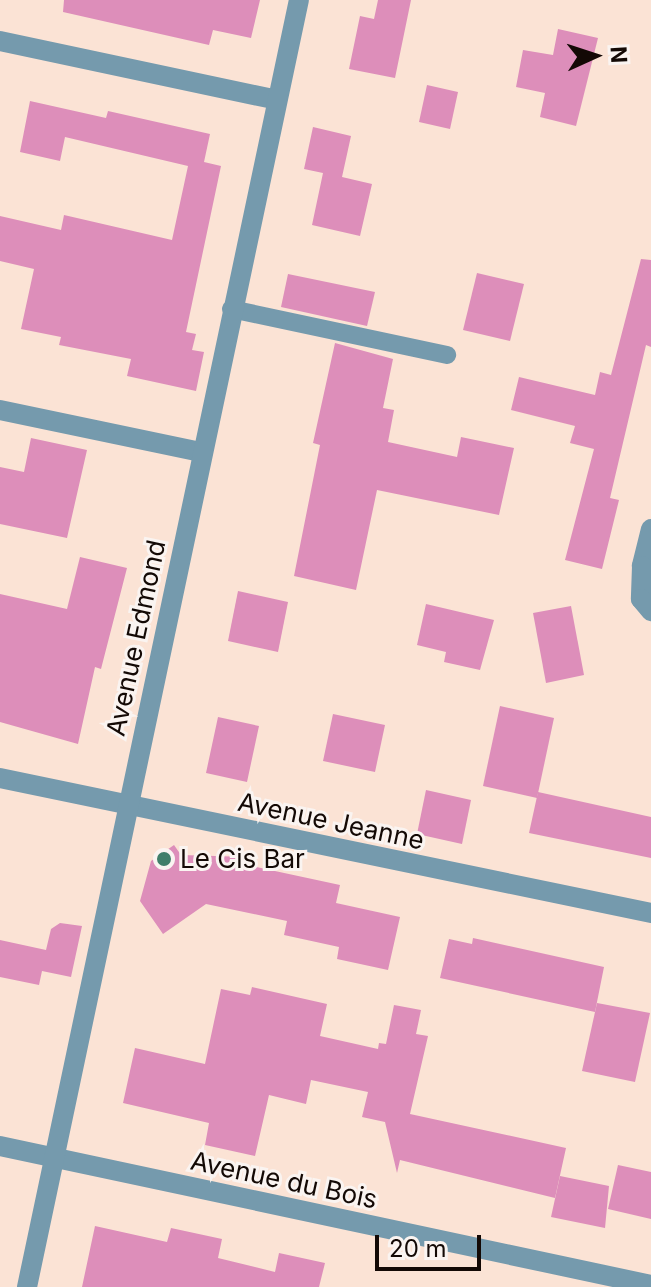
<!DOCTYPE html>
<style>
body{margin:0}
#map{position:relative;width:651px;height:1287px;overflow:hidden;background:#fbe3d5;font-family:Inter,sans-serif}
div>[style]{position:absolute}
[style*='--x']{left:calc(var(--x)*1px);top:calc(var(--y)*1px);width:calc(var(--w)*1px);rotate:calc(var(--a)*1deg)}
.building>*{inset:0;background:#dd8eba}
.lane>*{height:18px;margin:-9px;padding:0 9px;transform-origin:9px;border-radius:9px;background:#759aad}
.street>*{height:20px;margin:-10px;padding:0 10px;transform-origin:10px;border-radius:10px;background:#759aad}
.dots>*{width:22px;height:22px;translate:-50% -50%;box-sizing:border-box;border:4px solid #faf4f1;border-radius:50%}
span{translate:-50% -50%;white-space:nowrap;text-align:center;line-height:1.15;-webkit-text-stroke:6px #faf4f1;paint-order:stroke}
.street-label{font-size:26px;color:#130905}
.poi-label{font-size:26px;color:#130905}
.left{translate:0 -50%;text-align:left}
.north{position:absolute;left:555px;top:16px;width:80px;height:80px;-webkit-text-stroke:6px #faf4f1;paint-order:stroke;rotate:87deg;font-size:22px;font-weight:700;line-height:32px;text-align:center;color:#130905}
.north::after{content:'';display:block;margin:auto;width:28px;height:36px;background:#130905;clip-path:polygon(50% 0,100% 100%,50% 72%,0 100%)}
.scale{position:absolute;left:375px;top:1235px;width:106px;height:36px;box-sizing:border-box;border:4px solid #130905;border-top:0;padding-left:10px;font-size:24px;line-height:28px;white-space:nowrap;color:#130905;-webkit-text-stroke:6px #faf4f1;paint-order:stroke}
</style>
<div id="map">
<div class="building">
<div style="clip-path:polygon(64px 0,260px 0,251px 38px,213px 30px,209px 45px,63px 12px)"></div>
<div style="clip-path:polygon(378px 0,411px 0,395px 78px,349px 69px,360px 16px,374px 19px)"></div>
<div style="clip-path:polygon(558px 29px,598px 38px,576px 126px,540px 117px,545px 93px,516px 87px,523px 50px,553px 55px)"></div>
<div style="clip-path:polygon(427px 85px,458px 92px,450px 129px,419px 122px)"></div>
<div style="clip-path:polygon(30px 101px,106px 118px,108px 111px,210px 134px,204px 162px,221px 166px,186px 332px,196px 334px,192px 350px,204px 352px,196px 391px,127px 376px,131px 359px,59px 345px,61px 337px,21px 329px,34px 269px,0 261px,0 216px,61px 230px,64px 215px,172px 240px,188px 166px,65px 137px,60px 161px,20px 152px)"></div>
<div style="clip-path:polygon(313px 127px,351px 136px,342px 177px,372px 184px,360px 236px,312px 225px,323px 173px,304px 169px)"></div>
<div style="clip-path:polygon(641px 259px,651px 260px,651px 347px,646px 345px,610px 498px,619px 500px,602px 569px,565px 560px,594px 449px,570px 443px,575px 426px,511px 410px,519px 377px,595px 395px,600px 372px,611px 375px)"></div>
<div style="clip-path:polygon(477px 273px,524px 284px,510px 341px,463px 330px)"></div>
<div style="clip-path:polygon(288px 274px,375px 292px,367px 326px,281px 307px)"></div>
<div style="clip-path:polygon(335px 343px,393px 359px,383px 408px,394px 410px,388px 442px,457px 457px,461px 437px,514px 448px,499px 515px,377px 490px,356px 590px,294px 576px,320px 445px,313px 443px)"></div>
<div style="clip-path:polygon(31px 438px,87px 450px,67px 538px,0 524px,0 467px,24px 472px)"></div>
<div style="clip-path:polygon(80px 557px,127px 568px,101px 669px,95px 667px,78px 744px,0 722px,0 594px,67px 609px)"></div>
<div style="clip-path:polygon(238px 591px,288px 602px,278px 652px,228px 641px)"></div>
<div style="clip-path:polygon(426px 604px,494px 620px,480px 670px,444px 662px,446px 652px,417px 645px)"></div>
<div style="clip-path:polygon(571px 606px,584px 675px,546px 683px,533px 613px)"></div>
<div style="clip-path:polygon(500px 706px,554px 718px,537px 798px,483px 786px)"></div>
<div style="clip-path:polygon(333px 714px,385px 725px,375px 772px,323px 761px)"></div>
<div style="clip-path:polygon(218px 717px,259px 726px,247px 782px,206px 773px)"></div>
<div style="clip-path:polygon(426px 790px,471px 800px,462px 844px,417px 834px)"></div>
<div style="clip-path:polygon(538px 792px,651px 817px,651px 858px,529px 833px)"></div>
<div style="clip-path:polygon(174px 845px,181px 855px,249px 857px,247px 865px,340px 885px,336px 903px,400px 917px,388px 970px,337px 959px,339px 947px,284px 935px,287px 921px,206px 904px,163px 934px,140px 901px,151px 861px)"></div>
<div style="clip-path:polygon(60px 923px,82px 926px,71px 977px,42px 971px,39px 985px,0 977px,0 940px,46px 950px,51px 929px)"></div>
<div style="clip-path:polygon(473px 938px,604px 967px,595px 1012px,440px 978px,449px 939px,472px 944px)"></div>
<div style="clip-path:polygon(252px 987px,327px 1004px,320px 1036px,378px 1049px,379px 1043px,386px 1044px,394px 1005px,421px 1010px,416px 1034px,428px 1036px,410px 1114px,566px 1148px,555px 1198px,400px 1160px,397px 1173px,385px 1122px,362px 1117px,368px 1092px,311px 1080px,306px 1104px,269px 1095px,255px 1156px,205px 1145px,209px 1123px,123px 1103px,135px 1048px,205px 1064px,221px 989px,250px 995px)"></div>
<div style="clip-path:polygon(597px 1003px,650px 1013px,635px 1082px,582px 1071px)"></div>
<div style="clip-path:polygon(618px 1165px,651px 1172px,651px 1219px,608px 1209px)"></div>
<div style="clip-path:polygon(560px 1176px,609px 1186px,605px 1228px,551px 1217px)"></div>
<div style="clip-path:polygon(95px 1226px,167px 1242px,171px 1228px,222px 1239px,218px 1258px,275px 1272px,279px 1253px,325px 1263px,319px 1287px,82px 1287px)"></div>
</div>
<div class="lane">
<div style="--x:231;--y:309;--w:221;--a:12"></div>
</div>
<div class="street">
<div style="--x:0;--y:41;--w:283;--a:12"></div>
<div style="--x:0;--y:410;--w:205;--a:11.8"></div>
<div style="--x:651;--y:529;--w:38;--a:104"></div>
<div style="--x:642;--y:566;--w:33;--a:92"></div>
<div style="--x:641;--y:599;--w:16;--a:50"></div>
<div style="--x:0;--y:778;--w:665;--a:11.72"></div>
<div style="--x:0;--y:1146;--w:666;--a:12.05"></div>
<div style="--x:27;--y:1287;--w:1315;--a:-78.07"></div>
</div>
<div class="dots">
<div style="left:164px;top:859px;background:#407e6a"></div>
</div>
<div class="street-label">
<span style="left:136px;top:638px;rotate:-78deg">Avenue Edmond</span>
<span style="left:331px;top:821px;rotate:12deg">Avenue Jeanne</span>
<span style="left:284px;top:1180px;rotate:12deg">Avenue du Bois</span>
</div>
<div class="poi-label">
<span class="left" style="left:180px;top:859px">Le Cis Bar</span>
</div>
<div class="north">N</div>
<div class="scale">20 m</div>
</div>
